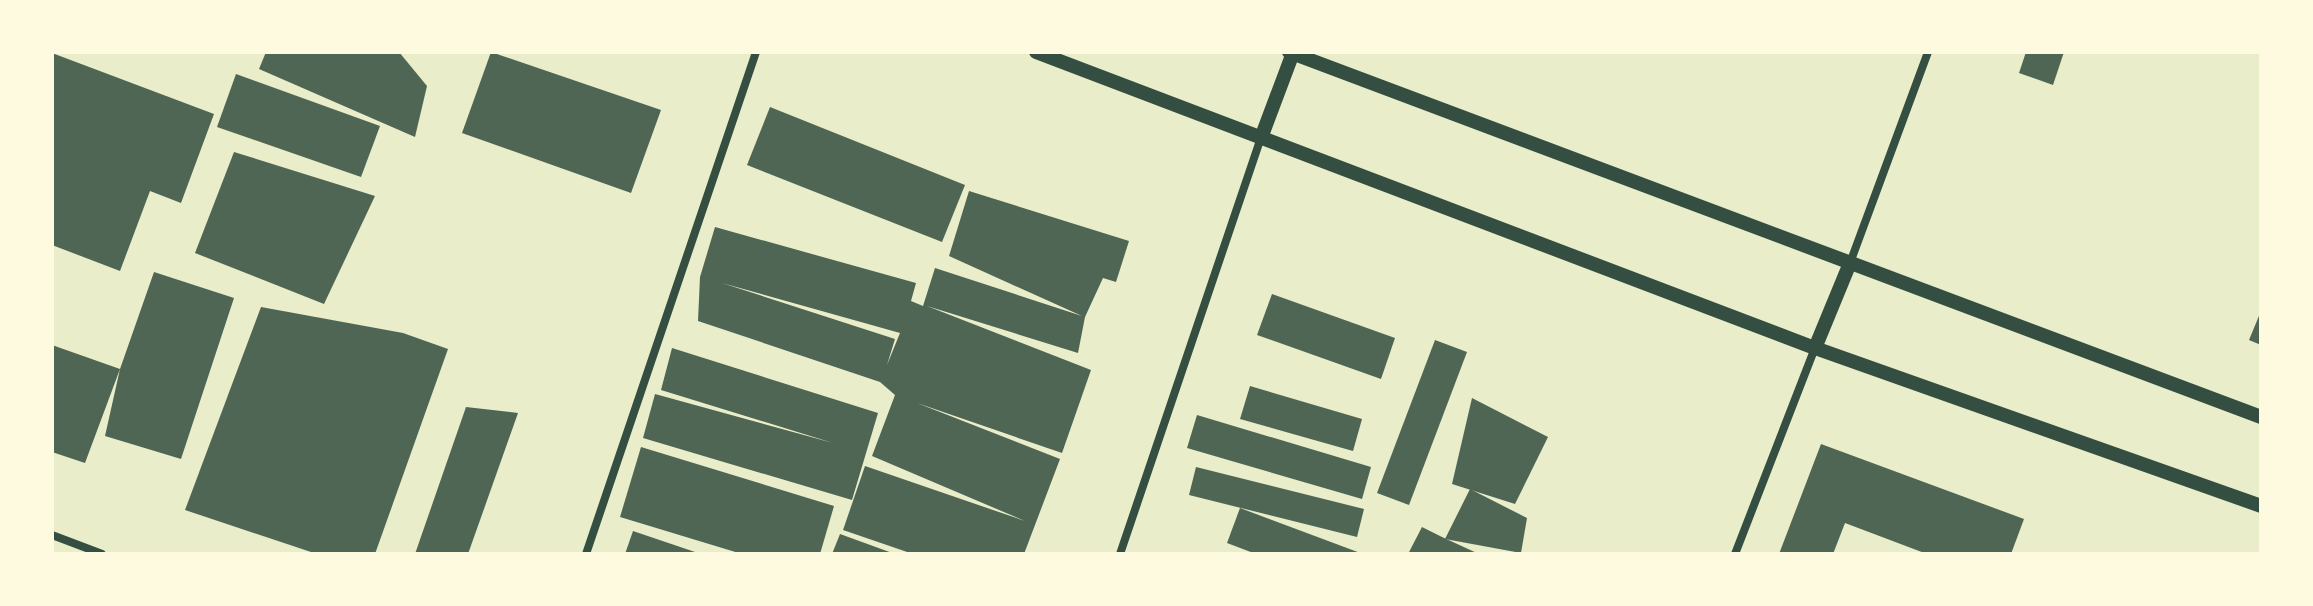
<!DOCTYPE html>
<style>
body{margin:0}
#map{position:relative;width:2313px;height:606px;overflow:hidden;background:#e9edc9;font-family:Roboto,sans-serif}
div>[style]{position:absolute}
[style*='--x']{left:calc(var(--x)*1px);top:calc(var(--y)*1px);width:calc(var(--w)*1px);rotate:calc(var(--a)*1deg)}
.building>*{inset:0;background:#4f6655}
.minor>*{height:8px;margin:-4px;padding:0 4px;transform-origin:4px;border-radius:4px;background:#344e41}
.tertiary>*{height:14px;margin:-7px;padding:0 7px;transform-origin:7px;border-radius:7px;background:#344e41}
span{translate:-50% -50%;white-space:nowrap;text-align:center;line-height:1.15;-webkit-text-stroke:6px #fefae0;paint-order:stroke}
.frame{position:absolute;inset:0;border:54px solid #fefae0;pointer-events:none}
</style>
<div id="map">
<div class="building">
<div style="clip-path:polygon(266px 52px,399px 52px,427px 86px,415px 137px,259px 69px)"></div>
<div style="clip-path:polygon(491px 52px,661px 110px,631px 193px,462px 133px)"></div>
<div style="clip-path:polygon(2026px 52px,2064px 52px,2053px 85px,2019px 73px)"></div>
<div style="clip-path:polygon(52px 53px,214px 114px,181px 203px,150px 191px,120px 271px,52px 245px)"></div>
<div style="clip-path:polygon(236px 74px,380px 126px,361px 177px,217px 127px)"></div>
<div style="clip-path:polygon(770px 107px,965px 185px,942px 242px,747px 165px)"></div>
<div style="clip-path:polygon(234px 152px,375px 196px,324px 304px,195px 253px)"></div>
<div style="clip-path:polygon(evenodd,969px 191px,1129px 241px,1116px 282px,1103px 278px,1085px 317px,1078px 353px,927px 306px,1091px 370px,1062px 453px,917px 403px,1060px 459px,1024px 554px,913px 554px,843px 530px,865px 466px,1025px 521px,872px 456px,895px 395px,880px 382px,698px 321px,700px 277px,715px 227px,916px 283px,911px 301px,923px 306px,935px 268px,1082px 316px,949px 256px,969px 191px,722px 283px,900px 333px,887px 365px,895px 339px,722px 283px)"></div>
<div style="clip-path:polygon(154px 272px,234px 298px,181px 459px,105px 436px,120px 369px,85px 463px,52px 452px,52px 345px,120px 369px)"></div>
<div style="clip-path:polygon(1272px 294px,1395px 338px,1381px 379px,1257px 335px)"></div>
<div style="clip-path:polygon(261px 307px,403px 333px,448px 349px,375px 554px,317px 554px,185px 510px)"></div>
<div style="clip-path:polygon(2261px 311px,2261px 345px,2249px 340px)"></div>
<div style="clip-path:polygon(1435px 340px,1467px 352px,1409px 505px,1377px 493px)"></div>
<div style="clip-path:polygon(672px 348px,878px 413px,852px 500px,643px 438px,655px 394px,833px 443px,661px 390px)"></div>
<div style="clip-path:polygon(1250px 386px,1362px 419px,1353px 451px,1240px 419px)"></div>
<div style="clip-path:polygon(1472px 398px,1548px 437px,1515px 504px,1452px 484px)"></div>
<div style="clip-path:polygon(466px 407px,518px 413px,468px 554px,415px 554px)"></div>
<div style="clip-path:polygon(1197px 415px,1371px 467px,1362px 499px,1187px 448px)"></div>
<div style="clip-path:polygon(1821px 444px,2024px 519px,2011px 554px,1927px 554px,1845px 523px,1833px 554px,1779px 554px)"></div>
<div style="clip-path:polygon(641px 447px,834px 506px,820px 554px,742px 554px,620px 517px)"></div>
<div style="clip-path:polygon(1196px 467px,1364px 509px,1357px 537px,1189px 495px)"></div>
<div style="clip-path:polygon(1470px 489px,1527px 518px,1521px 553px,1445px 539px)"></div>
<div style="clip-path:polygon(1240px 508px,1363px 554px,1256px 554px,1227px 543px)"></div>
<div style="clip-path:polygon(1422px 527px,1442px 537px,1479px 554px,1408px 554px)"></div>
<div style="clip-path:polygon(633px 531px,698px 553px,698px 554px,625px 554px)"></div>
<div style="clip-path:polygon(840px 534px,895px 554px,832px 554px)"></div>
</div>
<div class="minor">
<div style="--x:1850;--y:263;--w:225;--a:-69.7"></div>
<div style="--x:52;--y:535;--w:53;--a:20.8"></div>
<div style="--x:586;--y:554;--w:530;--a:-71.29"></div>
<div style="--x:1120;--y:554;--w:439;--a:-71.3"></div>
<div style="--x:1735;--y:554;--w:221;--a:-68.8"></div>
</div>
<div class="tertiary">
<div style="--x:1036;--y:52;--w:833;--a:20.81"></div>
<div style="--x:1815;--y:348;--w:473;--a:19.5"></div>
<div style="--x:1289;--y:52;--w:1038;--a:20.58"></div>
<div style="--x:1261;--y:138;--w:91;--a:-69.4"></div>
<div style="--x:1815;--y:348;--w:92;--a:-67.6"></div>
</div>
<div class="frame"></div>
</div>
